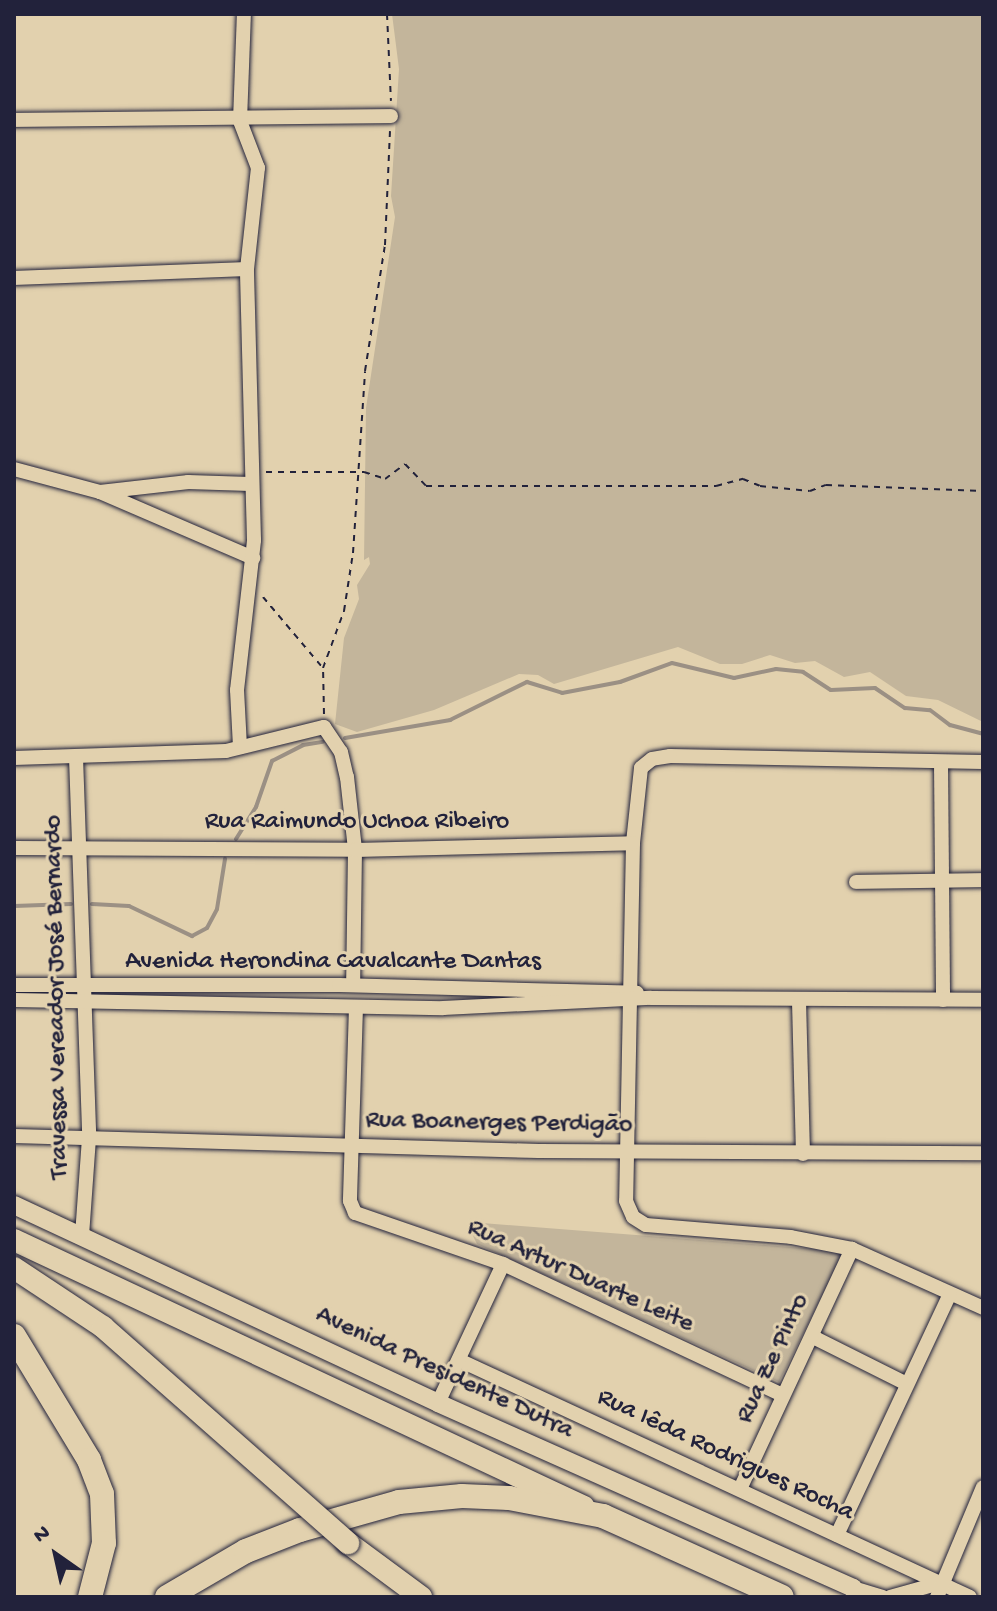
<!DOCTYPE html>
<meta charset="utf-8">
<style>
body{margin:0}
#map{position:relative;width:997px;height:1611px;overflow:hidden;background:#e2d1ae;font-family:"Gochi Hand",sans-serif}
div>[style]{position:absolute}
[style*='--x']{left:calc(var(--x)*1px);top:calc(var(--y)*1px);width:calc(var(--w)*1px);rotate:calc(var(--a)*1deg)}
.green>*{inset:0;background:#c3b59b}
.stream>*{height:4px;margin:-2px;padding:0 2px;transform-origin:2px;border-radius:2px;background:#9b9084}
.path>*{height:2px;margin-top:-1px;transform-origin:0;background:repeating-linear-gradient(90deg,#22223b 0 6px,transparent 0 12px)}
.roads{filter:drop-shadow(0 0 2px #22223b) drop-shadow(0 0 2px #22223b)}
.minor>*{height:14px;margin:-7px;padding:0 7px;transform-origin:7px;border-radius:7px;background:#e2d1ae}
.tertiary>*{height:18px;margin:-9px;padding:0 9px;transform-origin:9px;border-radius:9px;background:#e2d1ae}
.primary>*{height:22px;margin:-11px;padding:0 11px;transform-origin:11px;border-radius:11px;background:#e2d1ae}
.trunk>*{height:24px;margin:-12px;padding:0 12px;transform-origin:12px;border-radius:12px;background:#e2d1ae}
.bridges{filter:drop-shadow(0 0 2px #22223b) drop-shadow(0 0 2px #22223b)}
.primary-bridge>*{height:22px;margin:-11px;padding:0 11px;transform-origin:11px;border-radius:11px;background:#e2d1ae}
span{translate:-50% -50%;white-space:nowrap;text-align:center;line-height:1.15;-webkit-text-stroke:6px #e2d1ae;paint-order:stroke}
.street-label{font-size:26px;color:#22223b}
.frame{position:absolute;inset:0;border:16px solid #22223b;pointer-events:none}
.north{position:absolute;left:16px;top:1515px;width:80px;height:80px;-webkit-text-stroke:6px #e2d1ae;paint-order:stroke;rotate:326deg;font-size:22px;font-weight:700;line-height:32px;text-align:center;color:#22223b}
.north::after{content:'';display:block;margin:auto;width:28px;height:36px;background:#22223b;clip-path:polygon(50% 0,100% 100%,50% 72%,0 100%)}
</style>
<div id="map">
<div class="green">
<div style="clip-path:polygon(392px 14px,983px 14px,983px 722px,938px 700px,906px 696px,870px 672px,844px 677px,815px 661px,795px 663px,770px 655px,742px 664px,720px 664px,678px 647px,554px 684px,538px 675px,519px 674px,434px 710px,357px 732px,335px 724px,344px 638px,359px 599px,357px 585px,370px 564px,369px 557px,364px 560px,366px 408px,395px 217px,391px 196px,399px 69px)"></div>
<div style="clip-path:polygon(482px 1223px,841px 1251px,843px 1254px,779px 1382px,477px 1244px,471px 1232px)"></div>
</div>
<div class="stream">
<div style="--x:345;--y:738;--w:107;--a:-9.7"></div>
<div style="--x:450;--y:720;--w:86;--a:-26.3"></div>
<div style="--x:527;--y:682;--w:37;--a:17"></div>
<div style="--x:562;--y:693;--w:59;--a:-10.7"></div>
<div style="--x:620;--y:682;--w:55;--a:-20.1"></div>
<div style="--x:672;--y:663;--w:64;--a:13.6"></div>
<div style="--x:734;--y:678;--w:43;--a:-12.1"></div>
<div style="--x:776;--y:669;--w:27;--a:6"></div>
<div style="--x:803;--y:672;--w:33;--a:33"></div>
<div style="--x:831;--y:690;--w:44;--a:-2.6"></div>
<div style="--x:875;--y:688;--w:36;--a:34"></div>
<div style="--x:905;--y:708;--w:25;--a:5"></div>
<div style="--x:930;--y:710;--w:25;--a:37"></div>
<div style="--x:950;--y:725;--w:34;--a:15"></div>
<div style="--x:236;--y:839;--w:38;--a:-58"></div>
<div style="--x:256;--y:807;--w:49;--a:-70.8"></div>
<div style="--x:272;--y:761;--w:35;--a:-27"></div>
<div style="--x:303;--y:745;--w:20;--a:-9"></div>
<div style="--x:92;--y:904;--w:37;--a:3"></div>
<div style="--x:129;--y:906;--w:70;--a:25.5"></div>
<div style="--x:192;--y:936;--w:17;--a:-28"></div>
<div style="--x:207;--y:928;--w:21;--a:-62"></div>
<div style="--x:217;--y:909;--w:51;--a:-80.9"></div>
<div style="--x:14;--y:906;--w:57;--a:-2"></div>
</div>
<div class="path">
<div style="--x:387;--y:14;--w:87;--a:87.4"></div>
<div style="--x:266;--y:472;--w:98;--a:0"></div>
<div style="--x:364;--y:472;--w:22;--a:18"></div>
<div style="--x:385;--y:479;--w:25;--a:-37"></div>
<div style="--x:405;--y:464;--w:30;--a:46"></div>
<div style="--x:426;--y:486;--w:290;--a:0"></div>
<div style="--x:716;--y:486;--w:28;--a:-15"></div>
<div style="--x:743;--y:479;--w:18;--a:22"></div>
<div style="--x:760;--y:486;--w:50;--a:5.7"></div>
<div style="--x:810;--y:491;--w:17;--a:-21"></div>
<div style="--x:826;--y:485;--w:157;--a:2.2"></div>
<div style="--x:263;--y:597;--w:93;--a:49.8"></div>
<div style="--x:324;--y:714;--w:46;--a:-91.2"></div>
<div style="--x:323;--y:668;--w:61;--a:-69.8"></div>
<div style="--x:344;--y:611;--w:59;--a:-81.2"></div>
<div style="--x:353;--y:553;--w:182;--a:-86.2"></div>
<div style="--x:365;--y:371;--w:128;--a:-81"></div>
<div style="--x:385;--y:245;--w:114;--a:-87.5"></div>
</div>
<div class="roads">
<div class="minor">
<div style="--x:14;--y:120;--w:377;--a:-0.6"></div>
<div style="--x:14;--y:278;--w:233;--a:-2.2"></div>
<div style="--x:14;--y:469;--w:89;--a:15"></div>
<div style="--x:100;--y:492;--w:89;--a:-6.5"></div>
<div style="--x:188;--y:482;--w:62;--a:1.8"></div>
<div style="--x:100;--y:492;--w:167;--a:23.3"></div>
<div style="--x:240;--y:747;--w:57;--a:-93"></div>
<div style="--x:237;--y:690;--w:151;--a:-83.5"></div>
<div style="--x:254;--y:540;--w:271;--a:-91.5"></div>
<div style="--x:247;--y:269;--w:102;--a:-83.8"></div>
<div style="--x:258;--y:168;--w:50;--a:-111"></div>
<div style="--x:240;--y:121;--w:107;--a:-87.9"></div>
<div style="--x:76;--y:757;--w:381;--a:88"></div>
<div style="--x:89;--y:1138;--w:98;--a:94.1"></div>
<div style="--x:14;--y:758;--w:212;--a:-1.9"></div>
<div style="--x:226;--y:751;--w:101;--a:-13.8"></div>
<div style="--x:324;--y:727;--w:30;--a:56"></div>
<div style="--x:341;--y:752;--w:26;--a:77"></div>
<div style="--x:347;--y:777;--w:73;--a:83.7"></div>
<div style="--x:355;--y:850;--w:135;--a:90.8"></div>
<div style="--x:941;--y:762;--w:238;--a:89.5"></div>
<div style="--x:983;--y:762;--w:313;--a:-178.9"></div>
<div style="--x:670;--y:756;--w:18;--a:171"></div>
<div style="--x:652;--y:759;--w:14;--a:141"></div>
<div style="--x:641;--y:768;--w:75;--a:96.1"></div>
<div style="--x:633;--y:843;--w:358;--a:91.1"></div>
<div style="--x:626;--y:1201;--w:17;--a:66"></div>
<div style="--x:633;--y:1217;--w:15;--a:32"></div>
<div style="--x:646;--y:1225;--w:145;--a:4.7"></div>
<div style="--x:791;--y:1237;--w:62;--a:11.1"></div>
<div style="--x:852;--y:1249;--w:144;--a:24.2"></div>
<div style="--x:14;--y:848;--w:341;--a:0.3"></div>
<div style="--x:355;--y:850;--w:278;--a:-1.4"></div>
<div style="--x:856;--y:882;--w:127;--a:-0.9"></div>
<div style="--x:14;--y:985;--w:325;--a:0"></div>
<div style="--x:339;--y:985;--w:298;--a:1.5"></div>
<div style="--x:14;--y:1000;--w:429;--a:1.1"></div>
<div style="--x:443;--y:1008;--w:208;--a:-2.8"></div>
<div style="--x:651;--y:998;--w:332;--a:0.3"></div>
<div style="--x:799;--y:1001;--w:153;--a:88.5"></div>
<div style="--x:356;--y:1007;--w:194;--a:91.8"></div>
<div style="--x:350;--y:1201;--w:13;--a:67"></div>
<div style="--x:355;--y:1213;--w:157;--a:19"></div>
<div style="--x:503;--y:1264;--w:309;--a:25.1"></div>
<div style="--x:14;--y:1136;--w:525;--a:1.64"></div>
<div style="--x:539;--y:1151;--w:444;--a:0.3"></div>
<div style="--x:813;--y:1337;--w:105;--a:26.6"></div>
<div style="--x:459;--y:1360;--w:563;--a:24.88"></div>
<div style="--x:438;--y:1403;--w:153;--a:-64.9"></div>
<div style="--x:740;--y:1489;--w:265;--a:-65"></div>
<div style="--x:837;--y:1535;--w:266;--a:-64.9"></div>
<div style="--x:853;--y:1588;--w:31;--a:17"></div>
<div style="--x:890;--y:1597;--w:52;--a:-15.6"></div>
<div style="--x:937;--y:1597;--w:119;--a:-67.3"></div>
</div>
<div class="tertiary">
<div style="--x:14;--y:1205;--w:468;--a:25"></div>
<div style="--x:438;--y:1403;--w:454;--a:24"></div>
<div style="--x:853;--y:1588;--w:10;--a:66"></div>
</div>
<div class="primary">
<div style="--x:14;--y:1240;--w:629;--a:25.1"></div>
<div style="--x:348;--y:1543;--w:91;--a:36.5"></div>
</div>
<div class="trunk">
<div style="--x:14;--y:1336;--w:145;--a:58.8"></div>
<div style="--x:89;--y:1460;--w:36;--a:69"></div>
<div style="--x:102;--y:1494;--w:49;--a:87.7"></div>
<div style="--x:104;--y:1543;--w:56;--a:104.5"></div>
<div style="--x:167;--y:1597;--w:91;--a:-30.2"></div>
<div style="--x:246;--y:1551;--w:58;--a:-21.3"></div>
<div style="--x:300;--y:1530;--w:103;--a:-15.8"></div>
<div style="--x:399;--y:1502;--w:63;--a:-5.4"></div>
<div style="--x:462;--y:1496;--w:47;--a:2.4"></div>
<div style="--x:509;--y:1498;--w:96;--a:10.8"></div>
<div style="--x:603;--y:1516;--w:196;--a:24.3"></div>
</div>
</div>
<div class="bridges">
<div class="primary-bridge">
<div style="--x:14;--y:1268;--w:107;--a:33.5"></div>
<div style="--x:103;--y:1327;--w:327;--a:41.4"></div>
</div>
</div>
<div class="street-label">
<span style="left:357px;top:823px">Rua Raimundo Uchoa Ribeiro</span>
<span style="left:333px;top:963px">Avenida Herondina Cavalcante Dantas</span>
<span style="left:58px;top:997px;rotate:-91deg">Travessa Vereador José Bernardo</span>
<span style="left:499px;top:1124px;rotate:1deg">Rua Boanerges Perdigão</span>
<span style="left:580px;top:1277px;rotate:24deg">Rua Artur Duarte Leite</span>
<span style="left:774px;top:1359px;rotate:-65deg">Rua Ze Pinto</span>
<span style="left:444px;top:1374px;rotate:25deg">Avenida Presidente Dutra</span>
<span style="left:725px;top:1456px;rotate:25deg">Rua Iêda Rodrigues Rocha</span>
</div>
<div class="frame"></div>
<div class="north">N</div>
</div>
